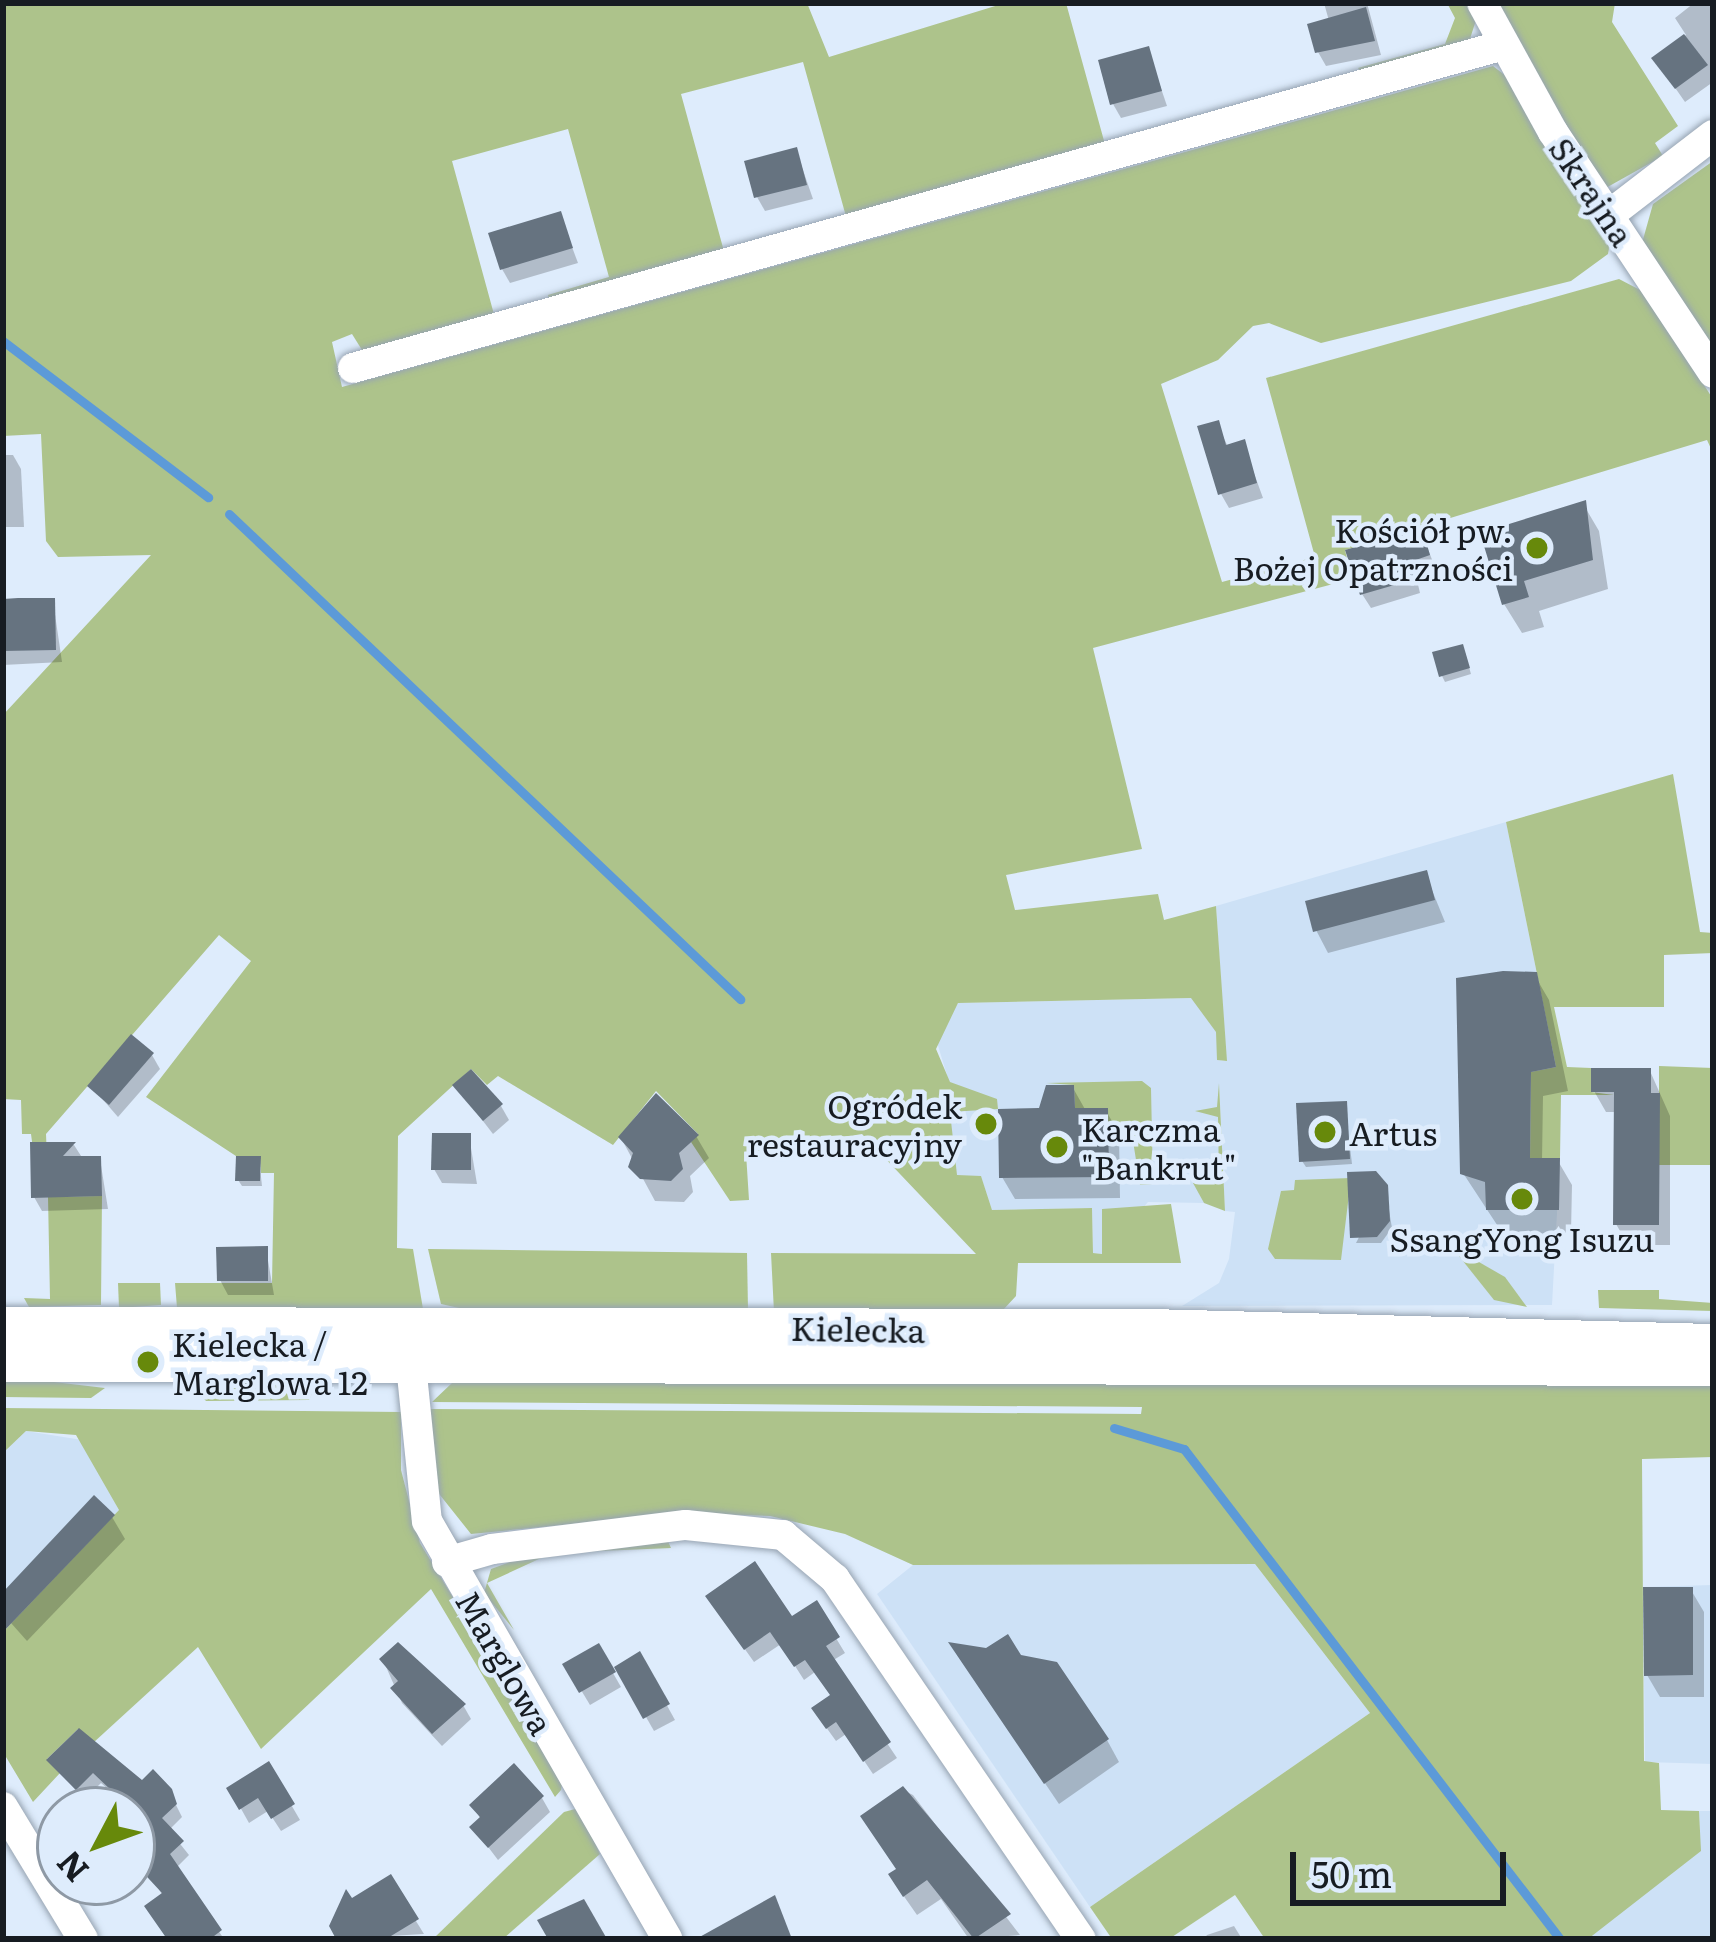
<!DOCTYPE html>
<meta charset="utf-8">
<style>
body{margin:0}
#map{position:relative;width:1716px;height:1942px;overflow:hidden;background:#deecfc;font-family:Literata,serif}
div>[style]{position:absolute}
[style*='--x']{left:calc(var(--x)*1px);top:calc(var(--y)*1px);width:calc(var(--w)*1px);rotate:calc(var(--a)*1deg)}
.built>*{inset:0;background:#cde1f6}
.green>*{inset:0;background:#adc38b}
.shadow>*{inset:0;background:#0003}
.stream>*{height:9px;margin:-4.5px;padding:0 4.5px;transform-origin:4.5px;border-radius:4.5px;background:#5c9ad8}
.building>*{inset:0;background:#667380}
.roads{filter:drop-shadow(0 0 3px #97a4b2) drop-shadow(0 0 3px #97a4b2)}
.minor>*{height:30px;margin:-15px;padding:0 15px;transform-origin:15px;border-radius:15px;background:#fff}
.secondary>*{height:42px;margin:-21px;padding:0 21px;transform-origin:21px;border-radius:21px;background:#fff}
.dots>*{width:33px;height:33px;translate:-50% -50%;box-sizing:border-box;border:6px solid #deecfc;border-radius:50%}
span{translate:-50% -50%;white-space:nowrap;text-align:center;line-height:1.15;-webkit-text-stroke:9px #deecfc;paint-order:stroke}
.street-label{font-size:33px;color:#171c22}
.poi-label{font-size:33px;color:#171c22}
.right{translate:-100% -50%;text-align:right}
.left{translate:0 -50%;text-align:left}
.frame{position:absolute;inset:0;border:6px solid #171c22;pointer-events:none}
.north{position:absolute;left:36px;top:1786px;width:120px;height:120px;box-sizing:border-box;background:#deecfc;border:3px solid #8e99a5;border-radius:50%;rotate:229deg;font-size:33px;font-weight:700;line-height:48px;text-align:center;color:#171c22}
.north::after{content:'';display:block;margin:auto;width:42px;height:54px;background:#67890b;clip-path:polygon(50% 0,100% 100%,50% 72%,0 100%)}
.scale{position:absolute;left:1290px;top:1852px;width:216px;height:54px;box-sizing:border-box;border:6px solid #171c22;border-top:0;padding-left:15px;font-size:36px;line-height:42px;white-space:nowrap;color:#171c22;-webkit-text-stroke:9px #deecfc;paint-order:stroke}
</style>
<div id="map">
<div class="built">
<div style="clip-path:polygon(1506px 822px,1556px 1067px,1531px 1073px,1530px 1157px,1560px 1158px,1552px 1305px,1182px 1306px,1219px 1283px,1229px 1259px,1235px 1212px,1225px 1211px,1219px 1083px,1219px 1183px,1194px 1183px,1204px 1203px,1148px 1202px,1103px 1254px,1093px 1253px,1092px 1208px,992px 1210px,981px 1177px,932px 1174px,949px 1082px,936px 1039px,958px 1003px,1192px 998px,1217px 1032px,1217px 1060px,1226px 1061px,1216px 906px)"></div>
<div style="clip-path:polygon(26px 1431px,82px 1440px,119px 1510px,3px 1632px,3px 1453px)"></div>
<div style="clip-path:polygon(1255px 1564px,1370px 1713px,1090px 1907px,877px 1594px,913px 1565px)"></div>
<div style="clip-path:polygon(1713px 1585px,1713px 1764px,1645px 1762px,1643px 1587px)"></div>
<div style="clip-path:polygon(1699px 1811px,1713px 1811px,1713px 1939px,1588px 1938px,1700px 1851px)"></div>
</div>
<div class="green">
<div style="clip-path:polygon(3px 3px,807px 3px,829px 57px,1005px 3px,1066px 3px,1106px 148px,847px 220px,803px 62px,681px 94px,725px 255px,550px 304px,548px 295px,609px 277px,568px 129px,452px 161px,495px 318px,362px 350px,352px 334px,332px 342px,342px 387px,1493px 66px,1511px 80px,1610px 243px,1608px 254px,1571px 281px,1321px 343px,1269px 323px,1253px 326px,1218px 360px,1161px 384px,1222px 582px,1315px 557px,1266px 378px,1619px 279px,1644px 292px,1713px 399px,1713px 453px,1707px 440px,1345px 550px,1352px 579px,1093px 648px,1142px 849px,1006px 875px,1015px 910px,1158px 894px,1164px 920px,1216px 906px,1227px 1061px,1217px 1060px,1216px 1032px,1191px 998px,958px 1003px,936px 1049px,950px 1082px,997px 1099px,998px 1109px,950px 1112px,957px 1175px,981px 1176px,992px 1210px,1092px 1208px,1093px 1253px,1102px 1254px,1102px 1209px,1171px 1204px,1181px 1263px,1018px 1263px,1016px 1296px,1003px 1310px,774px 1312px,771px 1253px,976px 1254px,862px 1134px,746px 1153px,749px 1200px,730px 1201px,691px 1142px,698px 1134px,656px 1091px,613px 1145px,498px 1076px,487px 1085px,471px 1069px,398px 1136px,397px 1248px,413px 1249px,423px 1309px,177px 1308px,175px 1283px,272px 1283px,274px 1173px,261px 1173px,260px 1156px,236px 1156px,146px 1097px,251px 961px,219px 935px,46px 1134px,47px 1158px,33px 1149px,31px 1134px,22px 1134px,21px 1100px,3px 1099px,3px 715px,151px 555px,58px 557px,46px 541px,41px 434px,3px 436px)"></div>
<div style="clip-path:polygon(1447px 3px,1471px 3px,1477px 17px,1469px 42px,1363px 75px,1358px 68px,1445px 44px,1455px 18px)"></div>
<div style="clip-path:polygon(1495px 3px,1615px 3px,1612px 22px,1678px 126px,1655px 143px,1663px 156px,1604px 189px)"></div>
<div style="clip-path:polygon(1713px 161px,1713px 349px,1642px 243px,1653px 204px)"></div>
<div style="clip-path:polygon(1673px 774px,1700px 932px,1713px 933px,1713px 953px,1664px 955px,1664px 1007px,1554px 1007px,1567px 1067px,1591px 1068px,1591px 1092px,1614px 1095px,1561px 1095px,1560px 1158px,1530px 1158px,1531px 1072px,1556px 1067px,1506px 822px)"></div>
<div style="clip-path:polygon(1659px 1066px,1713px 1068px,1713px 1165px,1659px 1165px)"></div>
<div style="clip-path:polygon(1142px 1081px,1151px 1088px,1153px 1184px,1140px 1185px,1133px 1141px,1108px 1141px,1075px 1108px,1074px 1085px,1046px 1083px)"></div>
<div style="clip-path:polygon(1219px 1083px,1225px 1211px,1204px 1203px,1193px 1183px,1219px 1182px,1218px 1117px,1195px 1111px,1217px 1107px)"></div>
<div style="clip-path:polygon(1351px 1178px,1341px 1260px,1275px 1259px,1268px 1249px,1281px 1191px,1294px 1190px,1295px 1180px)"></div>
<div style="clip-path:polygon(102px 1196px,101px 1305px,29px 1307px,24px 1298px,50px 1299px,48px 1197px)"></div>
<div style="clip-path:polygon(1451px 1246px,1505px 1277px,1527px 1307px,1494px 1300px)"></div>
<div style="clip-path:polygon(428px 1249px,747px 1253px,748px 1310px,468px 1310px,441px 1304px)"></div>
<div style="clip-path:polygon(118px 1283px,160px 1283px,161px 1305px,119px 1308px)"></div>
<div style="clip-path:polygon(1598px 1290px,1659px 1290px,1659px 1299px,1713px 1303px,1713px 1311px,1599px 1308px)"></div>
<div style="clip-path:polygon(3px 1376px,105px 1388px,91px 1398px,3px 1397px)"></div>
<div style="clip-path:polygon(319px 1377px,309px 1400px,206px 1401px,194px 1388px)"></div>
<div style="clip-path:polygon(1713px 1382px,1713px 1457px,1642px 1459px,1644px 1761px,1659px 1763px,1661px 1810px,1699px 1811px,1701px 1851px,1588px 1939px,1265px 1939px,1235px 1895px,1169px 1939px,1112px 1939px,1090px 1907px,1370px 1713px,1255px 1564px,913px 1565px,845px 1534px,770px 1516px,684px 1513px,471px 1534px,432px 1485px,429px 1409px,1141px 1414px,1142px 1407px,432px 1402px,452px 1383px)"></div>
<div style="clip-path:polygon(3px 1408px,401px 1412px,401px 1470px,420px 1543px,563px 1779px,561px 1790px,555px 1797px,431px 1589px,261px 1749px,198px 1647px,93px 1743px,78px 1729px,47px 1759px,60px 1773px,33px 1802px,3px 1752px,3px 1632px,119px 1510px,76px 1435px,26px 1431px,3px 1453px)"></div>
<div style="clip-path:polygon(666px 1537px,671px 1548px,552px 1553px,487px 1583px,514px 1630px,484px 1593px,491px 1569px,542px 1550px)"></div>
<div style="clip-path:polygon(579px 1808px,600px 1854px,503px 1939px,433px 1939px,564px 1812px)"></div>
</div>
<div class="shadow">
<div style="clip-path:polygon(1324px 3px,1367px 3px,1381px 55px,1326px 66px,1318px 52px,1329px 21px)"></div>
<div style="clip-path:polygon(1694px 3px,1713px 3px,1713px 82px,1685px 102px,1655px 59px,1686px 35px,1675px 18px)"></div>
<div style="clip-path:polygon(1148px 50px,1167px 106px,1121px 118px,1113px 104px)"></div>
<div style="clip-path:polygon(796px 150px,813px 199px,765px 211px,757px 197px)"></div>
<div style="clip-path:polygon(560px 215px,578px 263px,510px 283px,502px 269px)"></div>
<div style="clip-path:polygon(1217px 423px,1228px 447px,1243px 443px,1263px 498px,1229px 508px,1221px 494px)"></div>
<div style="clip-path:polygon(3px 455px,13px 455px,21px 469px,24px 527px,3px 527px)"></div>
<div style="clip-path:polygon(1582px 502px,1599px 531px,1608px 589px,1539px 611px,1544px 627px,1522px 633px,1504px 604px)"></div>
<div style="clip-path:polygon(1421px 531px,1436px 570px,1416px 576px,1420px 593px,1371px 608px,1362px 594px)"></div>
<div style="clip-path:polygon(53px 601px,62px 662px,3px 665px,3px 602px)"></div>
<div style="clip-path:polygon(1465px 653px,1471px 674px,1445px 682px,1442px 676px)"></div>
<div style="clip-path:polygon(1425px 873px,1445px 922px,1328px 953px,1316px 930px)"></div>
<div style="clip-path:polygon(1535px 976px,1549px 1000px,1568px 1091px,1543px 1096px,1542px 1161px,1558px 1161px,1572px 1185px,1571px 1233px,1503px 1234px,1463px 1173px)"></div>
<div style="clip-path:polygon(152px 1055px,160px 1069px,118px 1117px,91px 1086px)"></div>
<div style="clip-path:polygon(1650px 1071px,1670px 1116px,1670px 1245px,1628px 1245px,1616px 1224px,1616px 1112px,1606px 1112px,1594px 1091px)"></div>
<div style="clip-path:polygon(456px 1086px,501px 1106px,509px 1120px,493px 1134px)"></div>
<div style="clip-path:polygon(1073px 1088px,1086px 1111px,1106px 1111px,1119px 1133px,1120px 1198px,1015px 1199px,1002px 1177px,1041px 1112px)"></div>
<div style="clip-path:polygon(1345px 1104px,1352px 1164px,1306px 1167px,1302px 1161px)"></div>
<div style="clip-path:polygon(469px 1136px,477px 1184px,442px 1183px,434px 1169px)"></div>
<div style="clip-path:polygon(696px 1136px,709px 1158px,690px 1176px,693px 1192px,684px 1202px,655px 1201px,621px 1138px)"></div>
<div style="clip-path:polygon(33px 1145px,74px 1145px,83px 1159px,100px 1159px,108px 1209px,42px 1211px,34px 1197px)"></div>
<div style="clip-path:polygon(259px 1159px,262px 1186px,242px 1186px,238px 1180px)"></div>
<div style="clip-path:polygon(1385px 1187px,1392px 1228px,1381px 1243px,1356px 1243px)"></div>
<div style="clip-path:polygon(266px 1249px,274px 1295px,228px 1295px,220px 1280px)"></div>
<div style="clip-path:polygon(112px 1517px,125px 1539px,27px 1641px,3px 1614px,3px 1597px)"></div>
<div style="clip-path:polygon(1691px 1590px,1704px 1612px,1704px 1697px,1660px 1697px,1647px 1675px)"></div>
<div style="clip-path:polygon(816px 1605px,845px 1653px,832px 1661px,897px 1758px,873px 1774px,846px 1734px,836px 1741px,823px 1723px,833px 1696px,815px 1672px,804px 1680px,781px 1644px,754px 1662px,717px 1610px,791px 1620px)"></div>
<div style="clip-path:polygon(598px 1647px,621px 1687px,590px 1705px,566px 1665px)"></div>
<div style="clip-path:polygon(987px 1651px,1020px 1658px,1107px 1740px,1119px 1762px,1059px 1804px,965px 1665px)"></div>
<div style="clip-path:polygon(639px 1655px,675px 1720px,654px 1731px,618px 1668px)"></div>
<div style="clip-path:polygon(383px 1660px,463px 1705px,471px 1719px,442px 1746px,402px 1703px)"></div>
<div style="clip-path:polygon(50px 1760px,169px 1791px,182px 1817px,169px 1830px,189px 1855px,176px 1868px,224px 1939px,169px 1939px,163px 1896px,132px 1845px,132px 1810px,101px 1783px,84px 1800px)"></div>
<div style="clip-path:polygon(268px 1765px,300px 1820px,281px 1831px,268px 1811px,249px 1823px,230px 1789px)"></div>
<div style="clip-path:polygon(903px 1790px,913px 1795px,1020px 1935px,969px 1939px,941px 1899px,917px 1915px,903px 1895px)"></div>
<div style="clip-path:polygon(542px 1798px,550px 1812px,498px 1860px,473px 1827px,481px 1820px,473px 1805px)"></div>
<div style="clip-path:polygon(390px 1879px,424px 1934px,339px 1939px,351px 1902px)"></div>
<div style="clip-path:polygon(1234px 1926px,1242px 1939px,1204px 1939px,1207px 1935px)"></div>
</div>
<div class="stream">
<div style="--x:3;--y:341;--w:258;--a:37.3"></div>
<div style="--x:229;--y:514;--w:705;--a:43.5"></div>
<div style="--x:1114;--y:1428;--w:73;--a:16.7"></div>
<div style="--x:1184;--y:1449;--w:618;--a:52.5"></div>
</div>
<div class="building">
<div style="clip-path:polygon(1366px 7px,1375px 41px,1315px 53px,1307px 24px)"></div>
<div style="clip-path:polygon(1684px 34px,1708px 65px,1675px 89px,1651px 58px)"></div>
<div style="clip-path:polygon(1149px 46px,1162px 91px,1110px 105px,1098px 60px)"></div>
<div style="clip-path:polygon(797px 147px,807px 185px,754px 198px,744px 161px)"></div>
<div style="clip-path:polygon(561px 211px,573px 248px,500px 270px,488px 233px)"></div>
<div style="clip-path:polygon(1219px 420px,1226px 445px,1245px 439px,1257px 483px,1218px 495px,1197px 426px)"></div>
<div style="clip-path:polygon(1586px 500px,1593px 560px,1524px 581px,1529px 597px,1502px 605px,1480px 533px)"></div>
<div style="clip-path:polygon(1422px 528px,1430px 555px,1410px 562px,1415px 579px,1360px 595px,1345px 550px)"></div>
<div style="clip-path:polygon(18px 598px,55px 598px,56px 650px,3px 651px,3px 599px)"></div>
<div style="clip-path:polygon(1463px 644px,1470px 668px,1439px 677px,1432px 652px)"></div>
<div style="clip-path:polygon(1427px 870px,1435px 900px,1313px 932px,1305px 901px)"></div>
<div style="clip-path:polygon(1503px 971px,1537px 972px,1556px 1067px,1531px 1072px,1530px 1158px,1560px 1158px,1559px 1210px,1486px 1210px,1485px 1182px,1460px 1174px,1456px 978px)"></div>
<div style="clip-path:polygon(131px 1034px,154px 1053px,109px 1105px,87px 1086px)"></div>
<div style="clip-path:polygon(1591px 1068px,1651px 1068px,1651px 1093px,1660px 1093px,1659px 1225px,1613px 1225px,1614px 1092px,1591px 1092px)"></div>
<div style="clip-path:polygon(471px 1069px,503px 1104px,483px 1121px,452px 1085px)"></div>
<div style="clip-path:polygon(1046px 1085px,1074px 1085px,1075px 1108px,1108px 1108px,1109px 1177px,999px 1178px,998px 1109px,1039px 1108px)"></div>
<div style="clip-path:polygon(656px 1093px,699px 1135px,679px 1153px,683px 1169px,671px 1181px,640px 1179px,628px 1167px,633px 1153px,618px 1137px)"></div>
<div style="clip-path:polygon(1347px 1101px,1350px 1159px,1299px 1162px,1296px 1103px)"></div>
<div style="clip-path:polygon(432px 1133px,471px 1133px,471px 1170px,431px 1170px)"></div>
<div style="clip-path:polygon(30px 1142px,76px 1142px,63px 1156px,101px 1156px,102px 1196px,31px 1198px)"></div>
<div style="clip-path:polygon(236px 1156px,261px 1156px,260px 1181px,235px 1181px)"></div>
<div style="clip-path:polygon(1376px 1171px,1388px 1185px,1390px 1221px,1377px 1237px,1350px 1238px,1347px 1172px)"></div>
<div style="clip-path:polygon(268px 1246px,268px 1281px,217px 1281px,216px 1247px)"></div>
<div style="clip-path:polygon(94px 1495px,115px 1515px,3px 1632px,3px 1592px)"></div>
<div style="clip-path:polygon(755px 1561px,792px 1616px,817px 1600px,840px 1637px,826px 1646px,891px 1742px,863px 1762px,836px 1722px,826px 1729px,811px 1708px,830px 1695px,805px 1660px,794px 1667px,770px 1632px,744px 1650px,705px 1596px)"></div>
<div style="clip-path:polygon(1643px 1587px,1693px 1587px,1693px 1675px,1644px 1676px)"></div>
<div style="clip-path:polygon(1008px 1634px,1021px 1655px,1057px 1662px,1109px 1739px,1044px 1784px,948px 1642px,986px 1648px)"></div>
<div style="clip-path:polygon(398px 1642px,466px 1704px,432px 1734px,390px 1688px,398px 1681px,379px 1659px)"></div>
<div style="clip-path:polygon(599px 1643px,616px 1672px,579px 1693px,562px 1664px)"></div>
<div style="clip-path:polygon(640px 1651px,670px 1704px,643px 1719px,614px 1667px)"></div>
<div style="clip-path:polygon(79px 1728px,142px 1780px,153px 1769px,172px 1789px,177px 1804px,162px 1818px,184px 1841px,170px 1854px,222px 1930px,210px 1939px,167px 1939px,144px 1906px,162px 1893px,136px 1865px,145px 1857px,132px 1844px,132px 1810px,93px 1773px,76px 1790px,46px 1760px)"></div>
<div style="clip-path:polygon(269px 1761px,295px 1804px,271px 1819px,258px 1798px,239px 1810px,226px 1788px)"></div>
<div style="clip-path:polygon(514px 1763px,544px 1796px,488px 1848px,469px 1827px,480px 1817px,469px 1805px)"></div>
<div style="clip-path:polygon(903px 1786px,1011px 1914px,974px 1939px,927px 1880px,903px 1897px,888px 1874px,896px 1869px,860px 1816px)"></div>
<div style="clip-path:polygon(391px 1874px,419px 1919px,386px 1939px,336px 1939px,329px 1926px,346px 1889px,352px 1898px)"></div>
<div style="clip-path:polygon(775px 1895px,792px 1939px,696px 1939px)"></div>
<div style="clip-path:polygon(584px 1899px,607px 1939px,548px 1939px,537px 1920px)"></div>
</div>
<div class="roads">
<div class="minor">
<div style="--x:1482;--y:3;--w:147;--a:61.2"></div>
<div style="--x:1553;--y:132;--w:289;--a:56.4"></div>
<div style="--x:1609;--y:215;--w:131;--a:-37.6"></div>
<div style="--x:353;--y:368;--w:1195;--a:-15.68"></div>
<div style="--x:409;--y:1345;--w:177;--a:84.2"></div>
<div style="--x:427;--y:1521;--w:482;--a:60.1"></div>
<div style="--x:447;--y:1562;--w:47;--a:-16.1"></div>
<div style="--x:492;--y:1549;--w:195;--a:-7.1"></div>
<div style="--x:686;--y:1525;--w:98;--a:5.9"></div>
<div style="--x:783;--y:1535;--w:68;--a:40.2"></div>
<div style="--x:835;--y:1579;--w:436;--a:55.7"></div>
<div style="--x:3;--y:1807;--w:154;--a:58.8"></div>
</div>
<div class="secondary">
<div style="--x:3;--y:1328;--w:1147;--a:0.1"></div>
<div style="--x:1150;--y:1330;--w:563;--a:1.53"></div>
<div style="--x:3;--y:1361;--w:1710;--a:0.13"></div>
</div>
</div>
<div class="dots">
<div style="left:1537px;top:548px;background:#67890b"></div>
<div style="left:986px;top:1124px;background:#67890b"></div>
<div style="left:1325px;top:1132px;background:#67890b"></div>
<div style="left:1057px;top:1147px;background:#67890b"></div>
<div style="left:1522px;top:1199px;background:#67890b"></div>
<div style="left:148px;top:1362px;background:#67890b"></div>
</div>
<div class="street-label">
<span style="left:1593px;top:191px;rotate:56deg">Skrajna</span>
<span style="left:858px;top:1328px;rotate:1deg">Kielecka</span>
<span style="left:506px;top:1662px;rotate:60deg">Marglowa</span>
</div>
<div class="poi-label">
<span class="right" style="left:1513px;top:548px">Kościół pw.<br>Bożej Opatrzności</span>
<span class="right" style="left:962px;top:1124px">Ogródek<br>restauracyjny</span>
<span class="left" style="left:1081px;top:1147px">Karczma<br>"Bankrut"</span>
<span class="left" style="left:1349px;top:1132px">Artus</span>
<span style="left:1522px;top:1238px">SsangYong Isuzu</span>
<span class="left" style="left:172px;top:1362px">Kielecka /<br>Marglowa 12</span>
</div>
<div class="frame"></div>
<div class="north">N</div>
<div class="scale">50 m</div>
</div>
